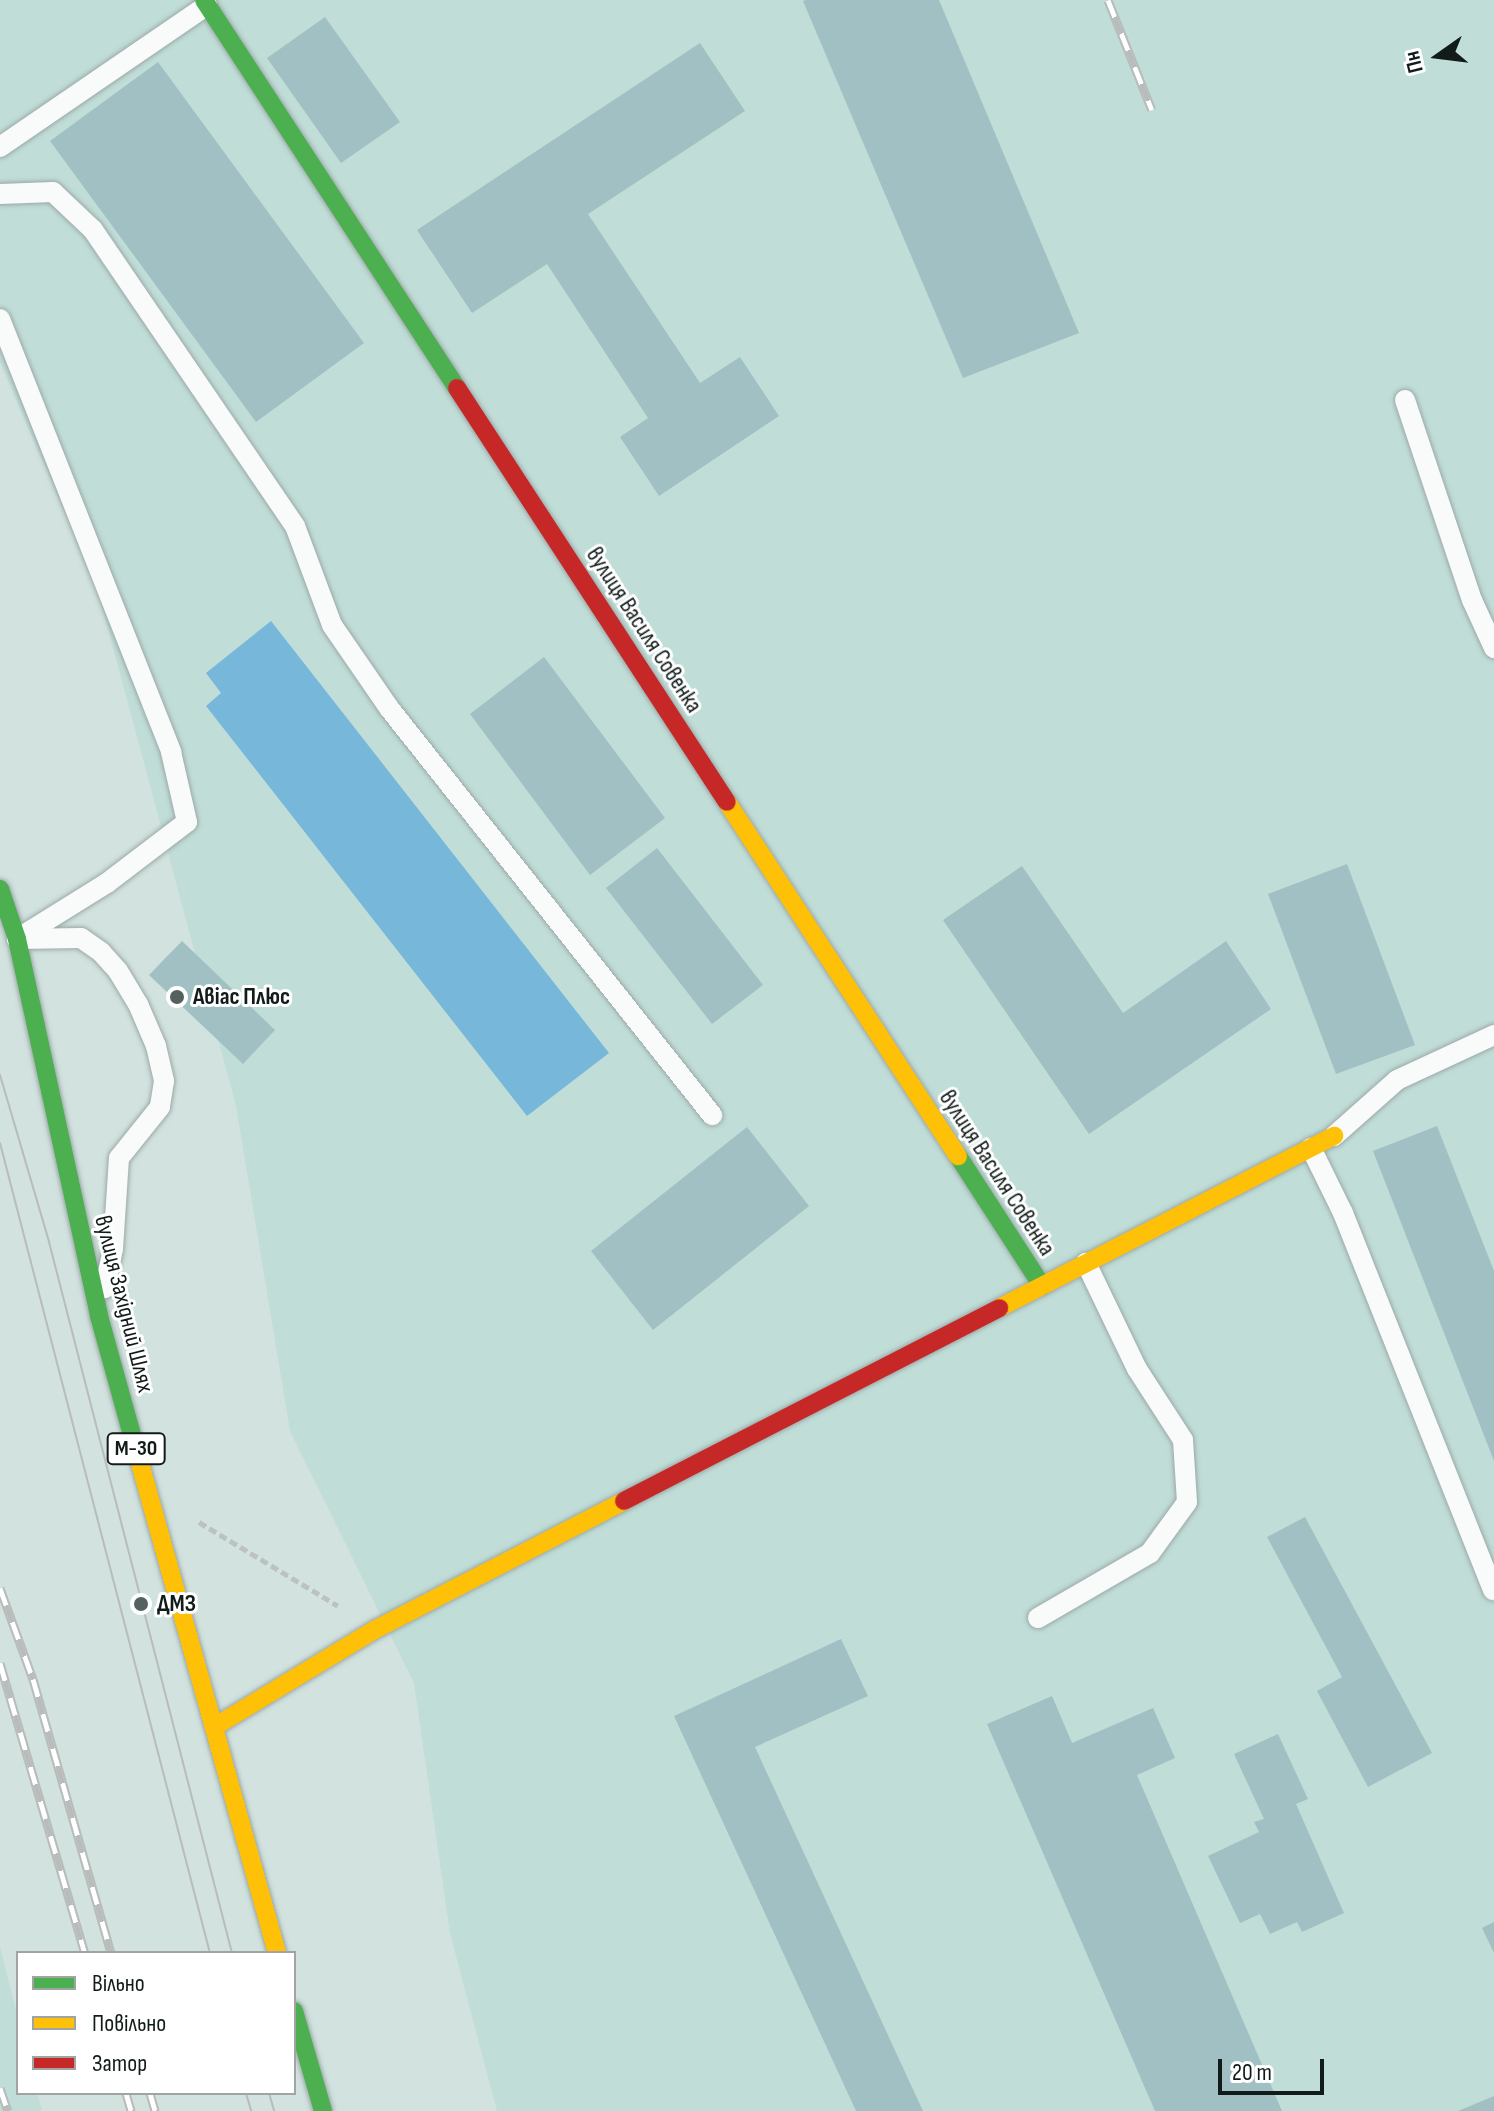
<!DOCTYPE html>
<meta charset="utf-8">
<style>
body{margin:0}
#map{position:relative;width:1494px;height:2111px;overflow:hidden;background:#d1e2df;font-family:"Sofia Sans Condensed",sans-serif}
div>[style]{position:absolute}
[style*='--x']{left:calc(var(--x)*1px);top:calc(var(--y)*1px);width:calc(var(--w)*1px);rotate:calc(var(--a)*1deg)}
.built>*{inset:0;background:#c0ddd8}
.water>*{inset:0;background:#77b7d9}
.building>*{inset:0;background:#a1c0c3}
.path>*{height:5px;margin-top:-2.5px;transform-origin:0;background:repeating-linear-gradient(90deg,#bcc2c0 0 8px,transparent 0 12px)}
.roads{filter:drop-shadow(0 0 2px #9ca9a7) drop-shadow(0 0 2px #9ca9a7)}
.lane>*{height:20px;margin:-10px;padding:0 10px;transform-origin:10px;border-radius:10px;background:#f8fbfa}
.fast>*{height:18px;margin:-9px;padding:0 9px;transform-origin:9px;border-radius:9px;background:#4caf50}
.slow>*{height:18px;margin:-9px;padding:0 9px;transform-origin:9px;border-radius:9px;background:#ffc107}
.jam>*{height:18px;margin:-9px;padding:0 9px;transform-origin:9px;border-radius:9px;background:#c62828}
.tram>*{height:2px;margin:-1px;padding:0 1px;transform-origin:1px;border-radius:1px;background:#b8bcbb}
.rail>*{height:9px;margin-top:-4.5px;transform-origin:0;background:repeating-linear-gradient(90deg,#fff 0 18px,#b8bcbb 0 36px);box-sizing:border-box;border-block:2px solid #b8bcbb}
.dots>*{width:22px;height:22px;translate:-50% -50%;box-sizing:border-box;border:4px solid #fff;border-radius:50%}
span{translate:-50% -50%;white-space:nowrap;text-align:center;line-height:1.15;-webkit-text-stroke:6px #fff;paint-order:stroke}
.shield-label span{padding:2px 6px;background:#fff;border:2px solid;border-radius:6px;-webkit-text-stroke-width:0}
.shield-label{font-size:22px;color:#111c1a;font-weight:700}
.street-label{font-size:24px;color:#111c1a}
.poi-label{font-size:24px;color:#111c1a;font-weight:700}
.left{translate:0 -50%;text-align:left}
.legend{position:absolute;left:16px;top:1951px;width:280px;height:144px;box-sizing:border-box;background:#fff;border:2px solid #a0a4a3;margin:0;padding:10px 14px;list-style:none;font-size:24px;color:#111c1a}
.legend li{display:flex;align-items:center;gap:16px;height:40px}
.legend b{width:40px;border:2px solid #a0a4a3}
.north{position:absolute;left:1398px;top:16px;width:80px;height:80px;-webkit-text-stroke:6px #fff;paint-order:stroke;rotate:256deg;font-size:22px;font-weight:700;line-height:32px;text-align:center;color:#111c1a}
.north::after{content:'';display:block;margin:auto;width:28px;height:36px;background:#111c1a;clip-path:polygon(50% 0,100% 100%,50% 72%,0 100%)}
.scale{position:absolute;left:1218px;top:2059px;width:106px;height:36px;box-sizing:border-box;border:4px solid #111c1a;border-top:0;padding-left:10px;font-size:24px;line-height:28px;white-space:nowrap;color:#111c1a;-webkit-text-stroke:6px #fff;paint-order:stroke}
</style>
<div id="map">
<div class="built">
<div style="clip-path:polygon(0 0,1494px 0,1494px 2111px,497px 2111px,450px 1933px,414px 1683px,290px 1431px,236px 1106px,97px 588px,0 362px)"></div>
<div style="clip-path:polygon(0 1947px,18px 2018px,18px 2093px,37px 2093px,42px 2111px,0 2111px)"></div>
</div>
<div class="water">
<div style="clip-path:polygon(271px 621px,609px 1053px,527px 1116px,206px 706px,221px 693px,206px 673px)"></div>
</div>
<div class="building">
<div style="clip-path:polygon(806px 0,939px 0,1079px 333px,963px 378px,803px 1px)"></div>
<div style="clip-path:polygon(325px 17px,400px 122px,341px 163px,267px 58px)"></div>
<div style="clip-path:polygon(700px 43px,745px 111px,588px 214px,700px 383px,740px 357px,779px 416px,659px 496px,620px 437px,648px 418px,547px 264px,472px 313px,417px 230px)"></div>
<div style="clip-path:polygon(158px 62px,364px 343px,256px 422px,50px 141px)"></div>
<div style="clip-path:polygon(544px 657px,665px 818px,590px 875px,470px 714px)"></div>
<div style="clip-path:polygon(657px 848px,763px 985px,712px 1024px,606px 888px)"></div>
<div style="clip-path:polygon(1347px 864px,1415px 1045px,1336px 1074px,1268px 894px)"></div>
<div style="clip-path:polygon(1022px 866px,1123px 1013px,1226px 941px,1271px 1009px,1089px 1134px,943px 920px)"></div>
<div style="clip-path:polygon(182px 941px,275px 1030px,243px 1064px,149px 975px)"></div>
<div style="clip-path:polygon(1437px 1126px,1494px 1271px,1494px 1461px,1373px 1151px)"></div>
<div style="clip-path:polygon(747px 1127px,809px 1206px,653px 1330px,591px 1251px)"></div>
<div style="clip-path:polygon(1305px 1517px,1432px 1753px,1368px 1787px,1317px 1691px,1342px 1677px,1267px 1537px)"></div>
<div style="clip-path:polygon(841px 1639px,868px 1696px,755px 1747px,923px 2111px,856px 2111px,674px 1716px)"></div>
<div style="clip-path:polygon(1052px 1696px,1072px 1743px,1153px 1708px,1175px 1758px,1137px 1775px,1282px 2111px,1155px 2111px,987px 1724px)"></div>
<div style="clip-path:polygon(1278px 1734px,1308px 1799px,1296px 1804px,1344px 1913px,1302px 1932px,1297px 1922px,1270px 1934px,1260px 1914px,1240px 1923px,1208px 1856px,1259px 1832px,1254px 1822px,1264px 1819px,1234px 1754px)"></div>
<div style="clip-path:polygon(1494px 1922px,1494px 1953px,1482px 1928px)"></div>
<div style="clip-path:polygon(1494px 2096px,1494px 2111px,1458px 2111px)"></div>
</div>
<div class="path">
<div style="--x:199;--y:1522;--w:162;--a:31.1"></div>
</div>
<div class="roads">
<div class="lane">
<div style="--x:0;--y:147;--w:251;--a:-34.4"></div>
<div style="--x:0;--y:194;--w:53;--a:-2.2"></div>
<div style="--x:53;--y:192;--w:55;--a:43.5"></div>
<div style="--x:93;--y:230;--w:358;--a:55.7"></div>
<div style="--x:295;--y:526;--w:106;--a:69.5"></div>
<div style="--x:332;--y:625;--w:101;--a:55.5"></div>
<div style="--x:389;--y:708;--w:520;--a:51.56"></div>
<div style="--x:0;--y:319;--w:466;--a:68.4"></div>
<div style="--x:171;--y:752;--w:72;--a:77.1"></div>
<div style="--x:187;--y:822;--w:101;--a:142.7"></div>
<div style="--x:107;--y:883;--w:106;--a:148.1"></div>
<div style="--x:1405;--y:400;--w:211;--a:71.5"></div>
<div style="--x:1472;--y:600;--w:53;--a:65.4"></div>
<div style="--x:17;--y:939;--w:64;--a:-0.9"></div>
<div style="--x:81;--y:938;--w:24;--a:35"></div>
<div style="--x:101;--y:952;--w:25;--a:48"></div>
<div style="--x:118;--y:971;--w:39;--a:59"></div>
<div style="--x:138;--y:1004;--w:46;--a:66.8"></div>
<div style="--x:156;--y:1046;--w:36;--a:77"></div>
<div style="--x:164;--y:1081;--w:26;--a:99"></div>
<div style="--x:160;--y:1107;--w:65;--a:128.8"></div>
<div style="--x:119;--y:1158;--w:91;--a:93.8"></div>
<div style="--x:113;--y:1249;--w:40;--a:102"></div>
<div style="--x:1334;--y:1136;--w:84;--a:-41.6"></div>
<div style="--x:1397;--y:1080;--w:107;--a:-24.9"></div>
<div style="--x:1311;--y:1148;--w:72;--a:63.8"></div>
<div style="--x:1343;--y:1213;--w:406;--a:68.3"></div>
<div style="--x:1038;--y:1618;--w:129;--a:-30.1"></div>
<div style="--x:1150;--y:1553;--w:63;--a:-54"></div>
<div style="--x:1187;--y:1502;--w:62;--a:-93.7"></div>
<div style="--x:1183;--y:1440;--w:85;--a:-122.9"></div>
<div style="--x:1137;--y:1369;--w:118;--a:-115.7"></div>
</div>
<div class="fast">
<div style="--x:204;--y:0;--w:463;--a:56.9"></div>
<div style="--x:0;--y:889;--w:53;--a:71.2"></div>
<div style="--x:17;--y:939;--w:386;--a:77.7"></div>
<div style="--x:99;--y:1316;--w:138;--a:74.5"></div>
<div style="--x:958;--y:1156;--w:155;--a:57.1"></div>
<div style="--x:294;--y:2011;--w:104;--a:73.8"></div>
</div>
<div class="slow">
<div style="--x:727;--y:802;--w:423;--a:56.9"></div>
<div style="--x:999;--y:1308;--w:377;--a:-27.2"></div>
<div style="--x:136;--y:1449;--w:523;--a:74.37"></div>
<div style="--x:214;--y:1727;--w:189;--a:-31.2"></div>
<div style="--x:376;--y:1629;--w:279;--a:-27.3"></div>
</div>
<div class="jam">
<div style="--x:457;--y:388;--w:494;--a:56.9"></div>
<div style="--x:624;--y:1501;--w:422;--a:-27.2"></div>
</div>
</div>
<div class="tram">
<div style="--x:0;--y:1075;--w:174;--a:73.6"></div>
<div style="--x:49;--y:1242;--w:734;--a:75.57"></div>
<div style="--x:0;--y:1143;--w:837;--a:75.47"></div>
<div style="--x:246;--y:2093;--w:19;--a:74"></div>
<div style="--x:269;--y:2093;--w:19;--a:74"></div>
</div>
<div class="rail">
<div style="--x:1108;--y:0;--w:118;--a:68.2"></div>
<div style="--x:0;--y:1588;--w:97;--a:70.1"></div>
<div style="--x:33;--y:1679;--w:285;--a:74.1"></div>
<div style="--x:0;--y:1663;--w:302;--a:73.7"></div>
<div style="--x:0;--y:2088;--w:24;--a:71"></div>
<div style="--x:126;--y:2093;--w:19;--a:74"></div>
<div style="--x:150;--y:2093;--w:19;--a:74"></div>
</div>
<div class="dots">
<div style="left:177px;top:997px;background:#54615f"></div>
<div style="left:141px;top:1604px;background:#54615f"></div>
</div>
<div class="shield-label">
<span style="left:136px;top:1449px">М-30</span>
</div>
<div class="street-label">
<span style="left:644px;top:630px;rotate:57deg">вулиця Василя Совенка</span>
<span style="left:997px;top:1173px;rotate:57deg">вулиця Василя Совенка</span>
<span style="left:124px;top:1304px;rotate:76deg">вулиця Західний Шлях</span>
</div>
<div class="poi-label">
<span class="left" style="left:193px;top:997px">Авіас Плюс</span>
<span class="left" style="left:157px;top:1604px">ДМЗ</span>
</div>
<ul class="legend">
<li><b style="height:10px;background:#4caf50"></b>Вільно</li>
<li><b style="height:10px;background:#ffc107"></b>Повільно</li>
<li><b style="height:10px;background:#c62828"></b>Затор</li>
</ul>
<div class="north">Пн</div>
<div class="scale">20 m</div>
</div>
